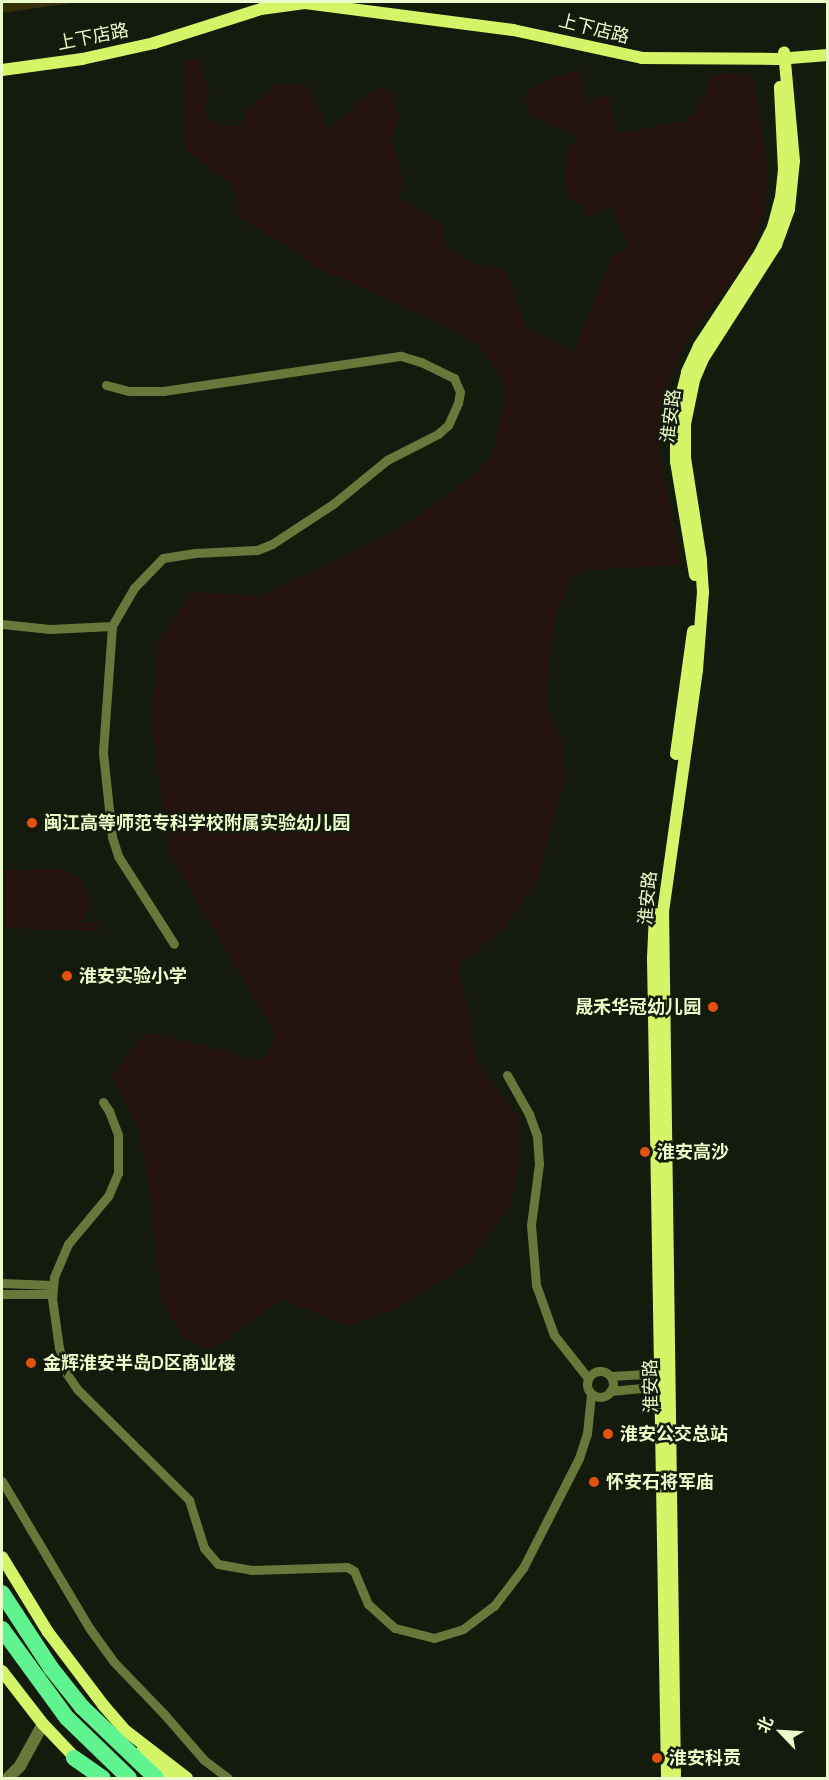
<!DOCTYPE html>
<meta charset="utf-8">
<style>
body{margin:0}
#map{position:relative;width:829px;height:1780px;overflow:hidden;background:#151b0c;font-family:Quicksand,"Noto Sans SC",sans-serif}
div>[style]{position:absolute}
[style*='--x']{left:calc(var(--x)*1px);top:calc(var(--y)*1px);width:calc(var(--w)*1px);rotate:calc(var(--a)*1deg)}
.green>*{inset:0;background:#251310}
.water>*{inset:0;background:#352f0b}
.minor>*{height:9px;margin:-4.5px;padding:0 4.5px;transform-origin:4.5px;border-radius:4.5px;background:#68773a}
.minor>.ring{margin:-4.5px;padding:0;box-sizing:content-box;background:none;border:9px solid #68773a;border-radius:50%}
.tertiary>*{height:12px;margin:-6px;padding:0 6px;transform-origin:6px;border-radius:6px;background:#68773a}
.secondary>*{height:12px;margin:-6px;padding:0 6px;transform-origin:6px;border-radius:6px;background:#d4f567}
.trunk>*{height:16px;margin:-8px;padding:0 8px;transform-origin:8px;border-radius:8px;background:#60f490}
.dots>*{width:16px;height:16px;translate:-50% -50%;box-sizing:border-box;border:3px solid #151b0c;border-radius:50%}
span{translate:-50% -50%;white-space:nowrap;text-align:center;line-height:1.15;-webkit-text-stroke:5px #151b0c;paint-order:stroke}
.street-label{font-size:18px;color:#ebfcca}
.poi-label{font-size:18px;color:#ebfcca;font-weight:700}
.left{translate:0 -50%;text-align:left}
.right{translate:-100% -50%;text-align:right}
.frame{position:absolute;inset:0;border:3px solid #ebfcca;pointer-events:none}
.north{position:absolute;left:751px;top:1702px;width:60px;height:60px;-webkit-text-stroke:4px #151b0c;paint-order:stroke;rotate:295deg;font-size:16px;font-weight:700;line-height:24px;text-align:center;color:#ebfcca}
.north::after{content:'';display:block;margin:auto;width:21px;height:27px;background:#ebfcca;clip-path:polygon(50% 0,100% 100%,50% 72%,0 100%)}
</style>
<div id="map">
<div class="green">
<div style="clip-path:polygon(198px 58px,210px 95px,204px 110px,211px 123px,220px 125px,237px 126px,243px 123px,246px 111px,275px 85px,305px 84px,329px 129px,373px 90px,381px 87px,391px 93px,399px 119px,391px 139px,404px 183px,397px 197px,444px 225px,444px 244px,472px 263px,505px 270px,527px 329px,573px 352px,612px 257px,629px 247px,611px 207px,589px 217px,579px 203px,569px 198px,564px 177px,566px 165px,565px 153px,569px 145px,578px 141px,575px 135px,532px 117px,526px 104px,527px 89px,579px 69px,586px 105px,601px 95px,610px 99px,616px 134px,686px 121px,695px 112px,707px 91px,709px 76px,728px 73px,749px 75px,754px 83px,768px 170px,765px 209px,753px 247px,742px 267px,692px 332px,677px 361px,665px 393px,660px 422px,660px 458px,675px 529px,679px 565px,585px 570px,570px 578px,564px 599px,558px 607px,549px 653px,548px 694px,548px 712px,562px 741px,565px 778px,537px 881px,503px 930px,463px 960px,458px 968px,468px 1009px,476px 1060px,520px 1120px,519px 1164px,511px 1203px,468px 1263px,396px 1309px,347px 1326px,282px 1299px,216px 1346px,208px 1349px,191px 1342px,180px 1333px,161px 1300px,150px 1192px,139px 1130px,111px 1076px,145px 1033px,205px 1045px,249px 1059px,258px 1059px,267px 1053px,275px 1034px,169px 853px,152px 727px,158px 641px,193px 592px,262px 596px,397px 530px,460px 486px,492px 457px,506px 393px,502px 377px,478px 346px,452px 329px,314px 266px,290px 247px,238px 217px,237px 195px,228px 182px,185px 150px,184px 62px)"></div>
<div style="clip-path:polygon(63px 869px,79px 878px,86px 887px,90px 904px,82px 922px,100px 923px,100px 931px,2px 928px,2px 870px)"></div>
</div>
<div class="water">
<div style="clip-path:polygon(2px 2px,79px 2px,2px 13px)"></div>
</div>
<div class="minor">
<div style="--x:106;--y:385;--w:24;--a:15"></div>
<div style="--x:129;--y:391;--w:34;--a:0"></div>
<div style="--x:163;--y:391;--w:241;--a:-8.4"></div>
<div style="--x:401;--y:356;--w:21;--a:17"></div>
<div style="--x:421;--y:362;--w:37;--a:26"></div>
<div style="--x:454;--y:378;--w:15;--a:67"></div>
<div style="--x:460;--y:392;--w:11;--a:100"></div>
<div style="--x:458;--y:403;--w:24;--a:114"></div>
<div style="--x:448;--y:425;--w:13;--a:138"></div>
<div style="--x:438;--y:434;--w:57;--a:153"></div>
<div style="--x:387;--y:460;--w:70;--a:140.8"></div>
<div style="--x:333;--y:504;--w:73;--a:146.7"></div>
<div style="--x:272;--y:544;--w:16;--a:158"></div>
<div style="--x:257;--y:550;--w:62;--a:177.2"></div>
<div style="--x:195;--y:553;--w:32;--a:171"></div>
<div style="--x:163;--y:558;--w:42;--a:134"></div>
<div style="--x:134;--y:588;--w:44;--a:120.1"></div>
<div style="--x:112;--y:626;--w:127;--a:94.1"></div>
<div style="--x:103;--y:753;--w:84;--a:83.9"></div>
<div style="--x:112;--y:837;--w:20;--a:72"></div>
<div style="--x:118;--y:856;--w:104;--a:57.5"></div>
<div style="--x:2;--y:624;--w:48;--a:5.9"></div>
<div style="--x:50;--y:629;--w:62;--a:-2.8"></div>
<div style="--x:507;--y:1075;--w:45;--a:60.6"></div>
<div style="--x:529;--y:1114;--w:23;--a:70"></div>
<div style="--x:537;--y:1136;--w:28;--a:86"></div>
<div style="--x:539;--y:1164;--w:62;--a:97.5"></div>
<div style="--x:531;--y:1225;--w:60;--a:85.2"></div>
<div style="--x:536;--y:1285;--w:53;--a:70.2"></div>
<div style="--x:554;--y:1335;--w:55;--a:51.7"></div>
<div style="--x:103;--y:1102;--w:11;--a:56"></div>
<div style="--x:109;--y:1111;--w:26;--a:69"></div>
<div style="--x:118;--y:1135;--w:38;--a:90"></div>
<div style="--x:118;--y:1173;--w:25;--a:113"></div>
<div style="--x:108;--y:1196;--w:62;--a:129.8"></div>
<div style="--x:68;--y:1244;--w:36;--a:113"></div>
<div style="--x:54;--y:1277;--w:21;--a:95"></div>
<div style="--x:52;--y:1298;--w:50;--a:82"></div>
<div style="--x:59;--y:1348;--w:27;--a:73"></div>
<div style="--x:67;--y:1374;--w:18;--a:56"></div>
<div style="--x:77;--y:1389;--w:158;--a:44.7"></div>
<div style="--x:189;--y:1500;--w:50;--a:72.6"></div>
<div style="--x:204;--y:1548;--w:21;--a:49"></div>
<div style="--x:218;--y:1564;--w:34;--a:10"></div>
<div style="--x:251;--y:1570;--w:96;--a:-1.8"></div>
<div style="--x:347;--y:1567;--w:8;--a:30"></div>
<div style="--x:354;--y:1571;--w:36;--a:67"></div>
<div style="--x:368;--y:1604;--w:36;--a:42"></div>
<div style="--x:395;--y:1628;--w:40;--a:14.4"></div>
<div style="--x:434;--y:1638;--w:30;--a:-17"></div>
<div style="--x:463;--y:1629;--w:39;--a:-37"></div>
<div style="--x:494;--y:1606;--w:48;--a:-52.7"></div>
<div style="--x:523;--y:1568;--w:123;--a:-63"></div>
<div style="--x:579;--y:1458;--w:25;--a:-72"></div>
<div style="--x:587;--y:1434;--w:40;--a:-84.3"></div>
<div style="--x:2;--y:1283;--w:50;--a:2.3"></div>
<div style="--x:2;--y:1294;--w:50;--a:0"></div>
<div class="ring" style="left:587px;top:1371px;width:17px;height:17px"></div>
<div style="--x:611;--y:1376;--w:53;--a:-3.2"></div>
<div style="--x:610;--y:1391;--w:54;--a:-5.3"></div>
<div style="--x:2;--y:1481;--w:172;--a:59.3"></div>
<div style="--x:90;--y:1629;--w:39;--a:54"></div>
<div style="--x:113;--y:1661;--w:74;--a:46.1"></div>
<div style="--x:164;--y:1714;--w:61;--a:49"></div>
<div style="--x:204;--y:1760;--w:30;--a:37"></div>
</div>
<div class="tertiary">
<div style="--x:8;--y:1778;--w:17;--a:-45"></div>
<div style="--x:20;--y:1766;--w:48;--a:-61.3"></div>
</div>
<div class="secondary">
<div style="--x:2;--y:70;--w:81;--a:-7.8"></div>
<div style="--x:82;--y:59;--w:74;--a:-12.5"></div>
<div style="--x:154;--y:43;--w:112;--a:-17.6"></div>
<div style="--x:261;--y:9;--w:44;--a:-7.8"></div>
<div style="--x:305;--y:3;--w:210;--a:7.4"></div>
<div style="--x:513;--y:30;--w:132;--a:12.2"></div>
<div style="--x:642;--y:58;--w:135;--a:0.4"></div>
<div style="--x:777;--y:59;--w:51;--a:-4.5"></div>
<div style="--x:695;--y:575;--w:115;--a:-99.5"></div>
<div style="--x:676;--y:462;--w:35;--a:-90"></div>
<div style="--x:676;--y:427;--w:26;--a:-81"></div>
<div style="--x:680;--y:401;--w:30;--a:-76"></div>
<div style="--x:687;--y:372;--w:29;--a:-65"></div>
<div style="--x:699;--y:346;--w:111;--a:-56.7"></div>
<div style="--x:760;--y:253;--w:29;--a:-63"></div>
<div style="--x:773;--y:227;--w:30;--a:-75"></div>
<div style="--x:781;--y:198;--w:28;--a:-84"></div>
<div style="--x:784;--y:170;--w:83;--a:-92.8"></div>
<div style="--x:676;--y:754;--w:124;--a:-82.1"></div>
<div style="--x:655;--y:914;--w:44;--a:92.6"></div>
<div style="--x:653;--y:958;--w:820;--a:89.02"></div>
<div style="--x:2;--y:1557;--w:88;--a:58.5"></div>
<div style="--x:48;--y:1632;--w:93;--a:52.9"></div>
<div style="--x:104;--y:1706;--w:33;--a:49"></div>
<div style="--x:126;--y:1731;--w:77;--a:37.6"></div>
<div style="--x:2;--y:1671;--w:67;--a:52.3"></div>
<div style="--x:43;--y:1724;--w:54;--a:46.5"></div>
<div style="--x:142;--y:1751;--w:40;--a:42"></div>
<div style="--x:675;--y:1778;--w:866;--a:-90.79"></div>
<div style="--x:663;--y:912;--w:244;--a:-82"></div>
<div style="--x:697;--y:670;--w:78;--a:-85.6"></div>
<div style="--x:703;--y:592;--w:32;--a:-94"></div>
<div style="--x:701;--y:560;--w:103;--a:-98.9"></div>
<div style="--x:685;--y:458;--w:34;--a:-90"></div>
<div style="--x:685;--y:424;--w:45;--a:-78.4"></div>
<div style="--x:694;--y:380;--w:25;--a:-67"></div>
<div style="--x:704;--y:357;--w:133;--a:-57.3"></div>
<div style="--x:776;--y:245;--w:38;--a:-70"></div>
<div style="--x:789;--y:209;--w:48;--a:-84.1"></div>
<div style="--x:794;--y:161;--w:109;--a:-95.2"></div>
</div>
<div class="trunk">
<div style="--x:2;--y:1593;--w:90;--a:56.8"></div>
<div style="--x:51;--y:1668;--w:50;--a:51.5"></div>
<div style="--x:82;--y:1707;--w:103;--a:43.8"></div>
<div style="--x:2;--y:1629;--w:110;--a:53.9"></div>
<div style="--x:67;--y:1718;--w:86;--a:44.1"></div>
<div style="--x:74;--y:1758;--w:35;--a:35"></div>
</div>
<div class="dots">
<div style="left:32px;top:823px;background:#e3510f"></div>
<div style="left:67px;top:976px;background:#e3510f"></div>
<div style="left:713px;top:1007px;background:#e3510f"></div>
<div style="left:645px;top:1152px;background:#e3510f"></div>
<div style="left:31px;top:1363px;background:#e3510f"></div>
<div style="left:608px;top:1434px;background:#e3510f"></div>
<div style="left:594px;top:1482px;background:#e3510f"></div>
<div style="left:657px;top:1758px;background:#e3510f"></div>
</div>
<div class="street-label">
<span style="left:594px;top:29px;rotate:14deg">上下店路</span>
<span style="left:93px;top:37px;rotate:-11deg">上下店路</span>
<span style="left:671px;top:416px;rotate:-83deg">淮安路</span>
<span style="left:648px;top:898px;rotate:-85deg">淮安路</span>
<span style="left:651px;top:1386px;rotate:-91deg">淮安路</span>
</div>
<div class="poi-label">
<span class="left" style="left:44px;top:823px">闽江高等师范专科学校附属实验幼儿园</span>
<span class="left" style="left:79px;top:976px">淮安实验小学</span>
<span class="right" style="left:701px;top:1007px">晟禾华冠幼儿园</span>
<span class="left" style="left:657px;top:1152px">淮安高沙</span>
<span class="left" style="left:43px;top:1363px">金辉淮安半岛D区商业楼</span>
<span class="left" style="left:620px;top:1434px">淮安公交总站</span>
<span class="left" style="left:606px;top:1482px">怀安石将军庙</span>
<span class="left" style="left:669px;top:1758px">淮安科贡</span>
</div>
<div class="frame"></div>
<div class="north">北</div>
</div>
